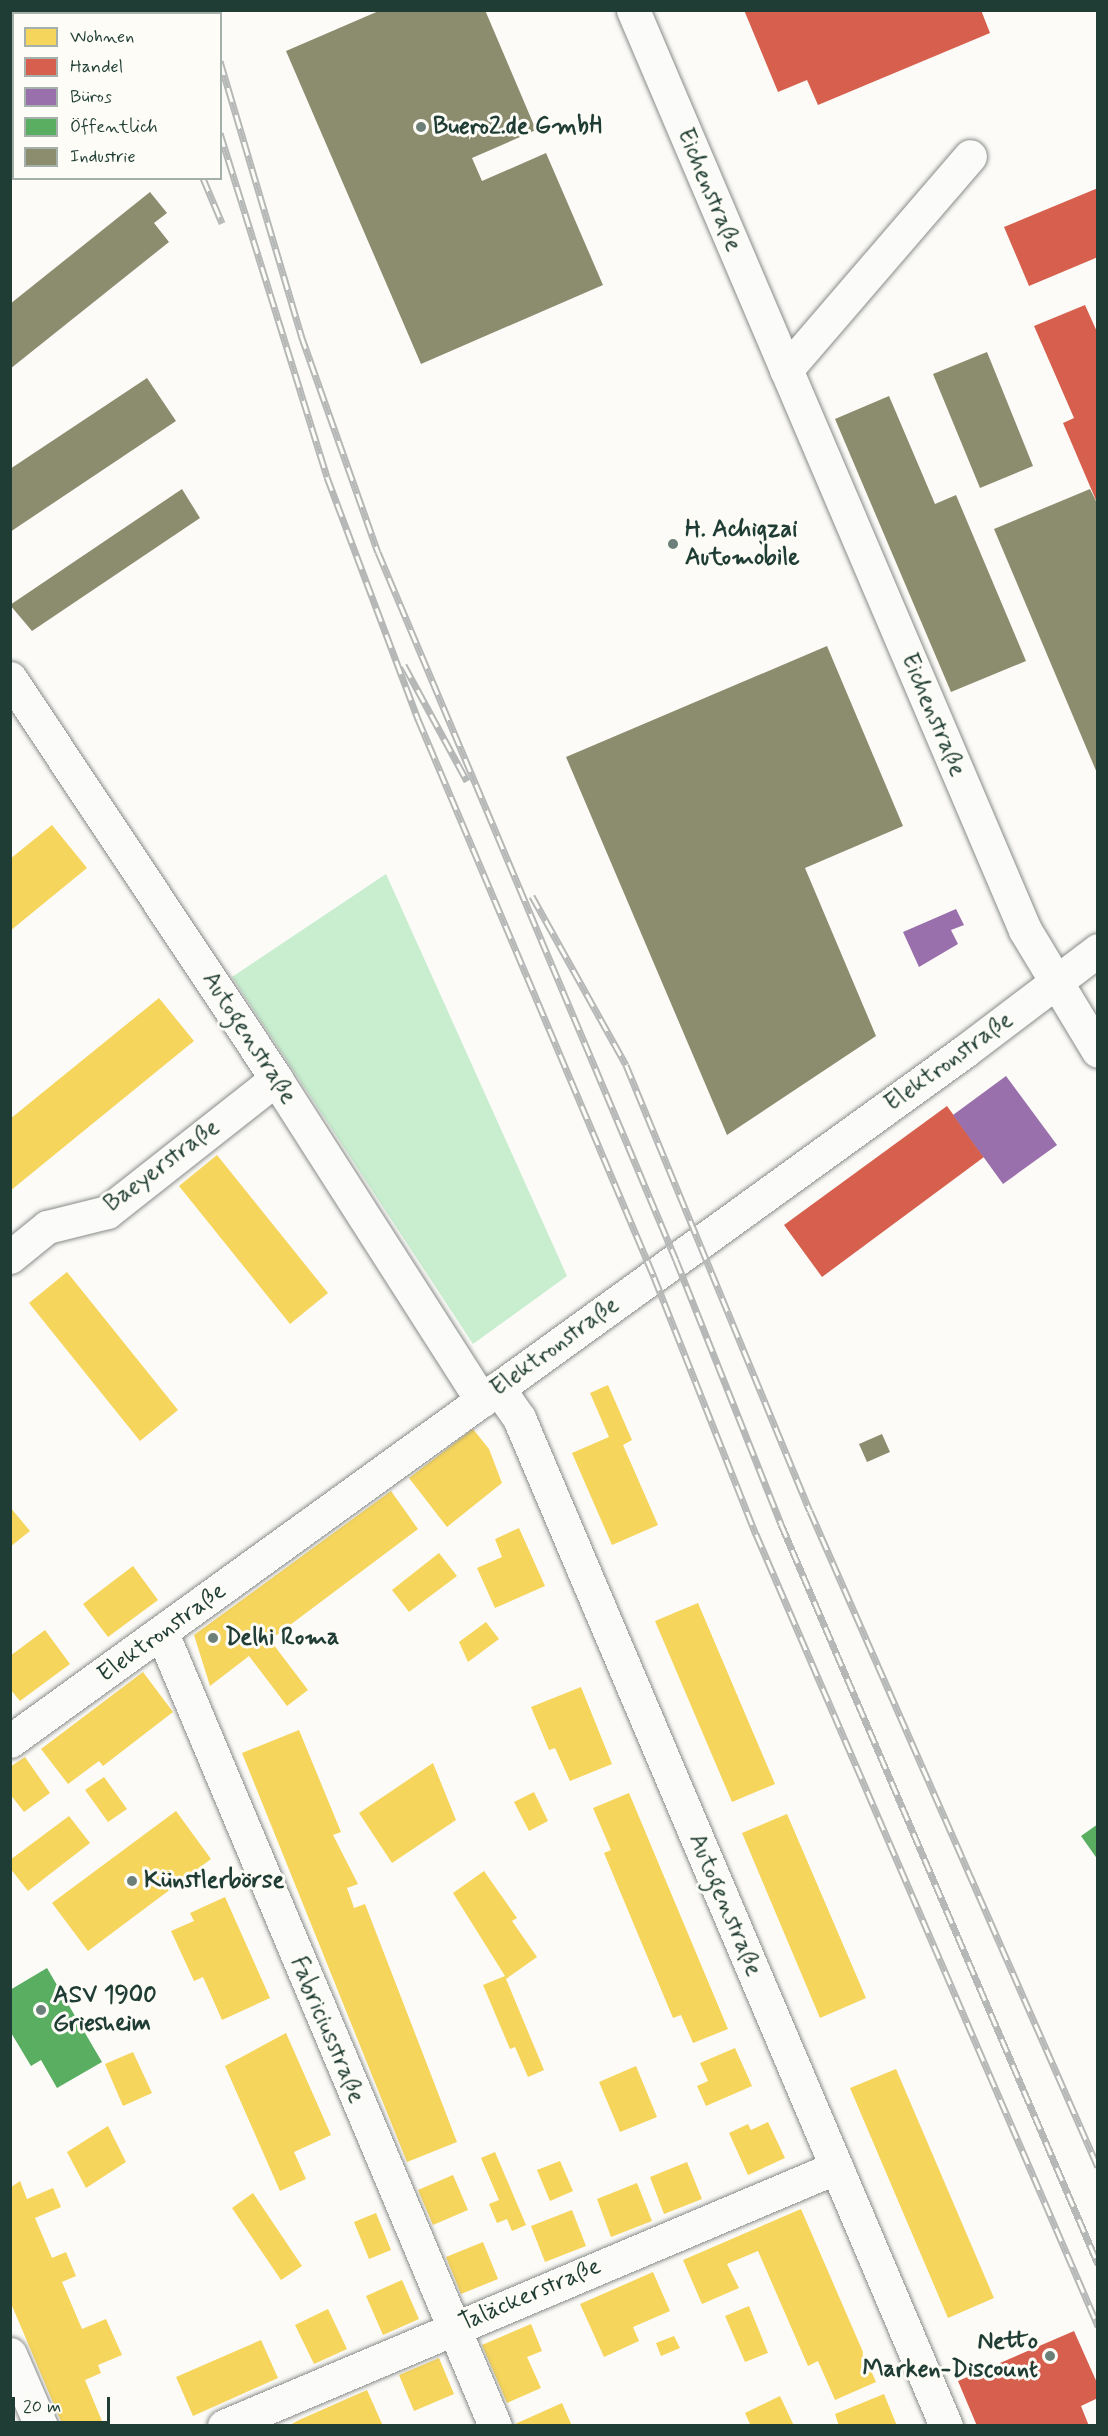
<!DOCTYPE html>
<meta charset="utf-8">
<style>
body{margin:0}
#map{position:relative;width:1108px;height:2436px;overflow:hidden;background:#fcfbf8;font-family:Mynerve,sans-serif}
div>[style]{position:absolute}
[style*='--x']{left:calc(var(--x)*1px);top:calc(var(--y)*1px);width:calc(var(--w)*1px);rotate:calc(var(--a)*1deg)}
.green>*{inset:0;background:#c8edcf}
.homes>*{inset:0;background:#f6d55c}
.shops>*{inset:0;background:#d6604d}
.offices>*{inset:0;background:#9970ab}
.public>*{inset:0;background:#5aae61}
.industry>*{inset:0;background:#8c8c6e}
.roads{filter:drop-shadow(0 0 2px #888d8a) drop-shadow(0 0 2px #888d8a)}
.street>*{height:33px;margin:-16.5px;padding:0 16.5px;transform-origin:16.5px;border-radius:16.5px;background:#fbfbf9}
.rail>*{height:7px;margin-top:-3.5px;transform-origin:0;background:repeating-linear-gradient(90deg,#fdfcf7 0 14px,#b5b8b6 0 28px);box-sizing:border-box;border-block:2px solid #b5b8b6}
.dots>*{width:16px;height:16px;translate:-50% -50%;box-sizing:border-box;border:3px solid #fdfcf7;border-radius:50%}
span{translate:-50% -50%;white-space:nowrap;text-align:center;line-height:1.15;-webkit-text-stroke:6px #fdfcf7;paint-order:stroke}
.poi-label{font-size:24px;color:#1f3d34;font-weight:700}
.left{translate:0 -50%;text-align:left}
.right{translate:-100% -50%;text-align:right}
.street-label{font-size:24px;color:#1f3d34}
.frame{position:absolute;inset:0;border:12px solid #1f3d34;pointer-events:none}
.legend{position:absolute;left:12px;top:12px;width:210px;height:168px;box-sizing:border-box;background:#fdfcf7;border:2px solid #a4b0a9;margin:0;padding:8px 10px;list-style:none;font-size:18px;color:#1f3d34}
.legend li{display:flex;align-items:center;gap:12px;height:30px}
.legend b{width:30px;border:2px solid #a4b0a9}
.scale{position:absolute;left:12px;top:2397px;width:98px;height:27px;box-sizing:border-box;border:3px solid #1f3d34;border-top:0;padding-left:8px;font-size:18px;line-height:21px;white-space:nowrap;color:#1f3d34;-webkit-text-stroke:4px #fdfcf7;paint-order:stroke}
</style>
<div id="map">
<div class="green">
<div style="clip-path:polygon(386px 874px,567px 1276px,473px 1344px,232px 977px)"></div>
</div>
<div class="homes">
<div style="clip-path:polygon(52px 825px,87px 868px,10px 931px,10px 859px)"></div>
<div style="clip-path:polygon(159px 998px,194px 1041px,10px 1191px,10px 1119px)"></div>
<div style="clip-path:polygon(217px 1155px,328px 1293px,290px 1324px,179px 1186px)"></div>
<div style="clip-path:polygon(67px 1272px,178px 1410px,140px 1441px,29px 1303px)"></div>
<div style="clip-path:polygon(608px 1385px,632px 1440px,623px 1445px,658px 1525px,612px 1545px,572px 1453px,609px 1437px,590px 1393px)"></div>
<div style="clip-path:polygon(473px 1429px,489px 1449px,502px 1483px,447px 1527px,409px 1478px)"></div>
<div style="clip-path:polygon(391px 1491px,418px 1529px,270px 1640px,308px 1690px,287px 1706px,249px 1656px,210px 1686px,194px 1635px)"></div>
<div style="clip-path:polygon(10px 1507px,30px 1531px,10px 1547px)"></div>
<div style="clip-path:polygon(519px 1528px,545px 1586px,495px 1608px,477px 1568px,502px 1557px,495px 1539px)"></div>
<div style="clip-path:polygon(439px 1553px,457px 1576px,409px 1612px,392px 1590px)"></div>
<div style="clip-path:polygon(133px 1566px,158px 1600px,108px 1637px,83px 1604px)"></div>
<div style="clip-path:polygon(698px 1603px,775px 1784px,732px 1802px,655px 1621px)"></div>
<div style="clip-path:polygon(486px 1622px,499px 1639px,468px 1662px,459px 1642px)"></div>
<div style="clip-path:polygon(45px 1630px,70px 1664px,20px 1701px,10px 1689px,10px 1656px)"></div>
<div style="clip-path:polygon(143px 1672px,173px 1712px,103px 1766px,99px 1761px,68px 1784px,41px 1749px)"></div>
<div style="clip-path:polygon(581px 1687px,612px 1764px,570px 1781px,555px 1748px,549px 1750px,531px 1707px)"></div>
<div style="clip-path:polygon(299px 1730px,341px 1832px,333px 1835px,358px 1884px,347px 1888px,351px 1899px,354px 1908px,365px 1904px,457px 2142px,407px 2162px,242px 1753px)"></div>
<div style="clip-path:polygon(25px 1757px,50px 1793px,24px 1812px,10px 1794px,10px 1767px)"></div>
<div style="clip-path:polygon(433px 1763px,456px 1820px,392px 1863px,359px 1813px)"></div>
<div style="clip-path:polygon(104px 1777px,127px 1809px,108px 1822px,85px 1790px)"></div>
<div style="clip-path:polygon(534px 1792px,548px 1821px,529px 1831px,514px 1802px)"></div>
<div style="clip-path:polygon(629px 1793px,728px 2029px,693px 2043px,681px 2015px,673px 2018px,604px 1853px,611px 1850px,593px 1808px)"></div>
<div style="clip-path:polygon(176px 1811px,211px 1859px,88px 1951px,52px 1903px)"></div>
<div style="clip-path:polygon(787px 1814px,866px 1998px,820px 2018px,742px 1833px)"></div>
<div style="clip-path:polygon(69px 1816px,90px 1843px,28px 1891px,10px 1868px,10px 1860px)"></div>
<div style="clip-path:polygon(484px 1871px,517px 1918px,512px 1921px,537px 1957px,506px 1979px,544px 2070px,528px 2077px,515px 2047px,510px 2049px,483px 1985px,505px 1976px,453px 1893px)"></div>
<div style="clip-path:polygon(225px 1897px,270px 1998px,222px 2020px,203px 1977px,194px 1981px,171px 1931px,194px 1921px,190px 1913px)"></div>
<div style="clip-path:polygon(286px 2033px,331px 2135px,294px 2152px,306px 2179px,280px 2191px,225px 2066px)"></div>
<div style="clip-path:polygon(735px 2048px,752px 2086px,706px 2106px,697px 2086px,708px 2081px,700px 2063px)"></div>
<div style="clip-path:polygon(133px 2052px,152px 2093px,123px 2106px,105px 2064px)"></div>
<div style="clip-path:polygon(636px 2066px,657px 2117px,620px 2132px,599px 2082px)"></div>
<div style="clip-path:polygon(896px 2069px,994px 2298px,948px 2318px,850px 2088px)"></div>
<div style="clip-path:polygon(768px 2122px,785px 2158px,748px 2175px,729px 2133px,748px 2124px,751px 2130px)"></div>
<div style="clip-path:polygon(108px 2126px,126px 2162px,86px 2188px,67px 2152px)"></div>
<div style="clip-path:polygon(495px 2152px,526px 2225px,512px 2231px,507px 2219px,497px 2223px,489px 2204px,499px 2200px,481px 2158px)"></div>
<div style="clip-path:polygon(560px 2161px,573px 2191px,550px 2201px,537px 2170px)"></div>
<div style="clip-path:polygon(687px 2162px,702px 2199px,664px 2214px,650px 2177px)"></div>
<div style="clip-path:polygon(453px 2175px,468px 2210px,433px 2225px,418px 2190px)"></div>
<div style="clip-path:polygon(20px 2181px,27px 2199px,53px 2188px,61px 2207px,35px 2218px,52px 2258px,66px 2252px,76px 2276px,62px 2282px,82px 2329px,106px 2319px,122px 2355px,98px 2365px,101px 2373px,85px 2380px,104px 2426px,63px 2426px,10px 2301px,10px 2188px)"></div>
<div style="clip-path:polygon(637px 2183px,652px 2221px,611px 2237px,597px 2199px)"></div>
<div style="clip-path:polygon(253px 2193px,302px 2266px,281px 2280px,232px 2208px)"></div>
<div style="clip-path:polygon(801px 2209px,876px 2382px,835px 2400px,818px 2361px,808px 2366px,758px 2251px,727px 2264px,739px 2288px,702px 2304px,683px 2260px)"></div>
<div style="clip-path:polygon(572px 2210px,586px 2246px,545px 2262px,531px 2226px)"></div>
<div style="clip-path:polygon(376px 2213px,391px 2250px,369px 2259px,354px 2222px)"></div>
<div style="clip-path:polygon(483px 2242px,498px 2279px,461px 2294px,446px 2257px)"></div>
<div style="clip-path:polygon(653px 2272px,670px 2311px,633px 2327px,639px 2341px,604px 2357px,580px 2304px)"></div>
<div style="clip-path:polygon(402px 2280px,419px 2319px,383px 2335px,366px 2296px)"></div>
<div style="clip-path:polygon(749px 2306px,768px 2353px,745px 2362px,725px 2316px)"></div>
<div style="clip-path:polygon(328px 2309px,347px 2349px,314px 2364px,295px 2325px)"></div>
<div style="clip-path:polygon(531px 2324px,542px 2351px,527px 2357px,541px 2388px,507px 2403px,482px 2345px)"></div>
<div style="clip-path:polygon(674px 2336px,680px 2348px,661px 2356px,656px 2343px)"></div>
<div style="clip-path:polygon(261px 2340px,278px 2378px,193px 2416px,176px 2377px)"></div>
<div style="clip-path:polygon(439px 2358px,454px 2394px,414px 2411px,399px 2375px)"></div>
<div style="clip-path:polygon(367px 2390px,383px 2426px,288px 2426px,299px 2420px)"></div>
<div style="clip-path:polygon(884px 2394px,897px 2426px,839px 2426px,835px 2414px)"></div>
<div style="clip-path:polygon(780px 2396px,794px 2426px,751px 2426px,745px 2413px)"></div>
<div style="clip-path:polygon(562px 2403px,572px 2426px,516px 2426px,515px 2424px)"></div>
</div>
<div class="shops">
<div style="clip-path:polygon(744px 10px,981px 10px,990px 33px,818px 105px,807px 80px,778px 92px)"></div>
<div style="clip-path:polygon(1098px 188px,1098px 257px,1029px 286px,1004px 227px)"></div>
<div style="clip-path:polygon(1085px 305px,1098px 334px,1098px 505px,1063px 423px,1074px 418px,1034px 326px)"></div>
<div style="clip-path:polygon(947px 1106px,984px 1157px,822px 1277px,784px 1225px)"></div>
<div style="clip-path:polygon(1074px 2331px,1098px 2385px,1098px 2398px,1081px 2406px,1089px 2426px,977px 2426px,958px 2381px)"></div>
</div>
<div class="offices">
<div style="clip-path:polygon(956px 909px,964px 925px,951px 930px,958px 944px,919px 967px,903px 932px)"></div>
<div style="clip-path:polygon(1006px 1076px,1057px 1145px,1003px 1184px,953px 1115px)"></div>
</div>
<div class="public">
<div style="clip-path:polygon(1098px 1824px,1098px 1860px,1081px 1836px)"></div>
<div style="clip-path:polygon(47px 1968px,102px 2062px,57px 2088px,41px 2060px,31px 2066px,10px 2031px,10px 1990px)"></div>
</div>
<div class="industry">
<div style="clip-path:polygon(381px 10px,485px 10px,536px 130px,472px 158px,482px 181px,546px 153px,603px 285px,421px 364px,286px 51px)"></div>
<div style="clip-path:polygon(150px 192px,167px 213px,154px 223px,169px 242px,10px 369px,10px 304px)"></div>
<div style="clip-path:polygon(987px 352px,1033px 466px,980px 488px,933px 374px)"></div>
<div style="clip-path:polygon(147px 378px,176px 421px,10px 532px,10px 469px)"></div>
<div style="clip-path:polygon(889px 396px,935px 504px,956px 495px,1026px 661px,951px 692px,835px 419px)"></div>
<div style="clip-path:polygon(182px 489px,200px 518px,32px 631px,10px 605px)"></div>
<div style="clip-path:polygon(1090px 489px,1098px 505px,1097px 773px,994px 529px)"></div>
<div style="clip-path:polygon(827px 646px,903px 826px,805px 868px,876px 1036px,727px 1135px,566px 757px)"></div>
<div style="clip-path:polygon(882px 1434px,890px 1452px,867px 1462px,859px 1444px)"></div>
</div>
<div class="roads">
<div class="street">
<div style="--x:633;--y:10;--w:1000;--a:66.92"></div>
<div style="--x:1025;--y:930;--w:141;--a:58.9"></div>
<div style="--x:786;--y:370;--w:282;--a:-49.3"></div>
<div style="--x:10;--y:678;--w:481;--a:56.4"></div>
<div style="--x:276;--y:1079;--w:382;--a:57.4"></div>
<div style="--x:10;--y:1257;--w:48;--a:-39"></div>
<div style="--x:47;--y:1227;--w:62;--a:-14"></div>
<div style="--x:107;--y:1212;--w:215;--a:-38.2"></div>
<div style="--x:498;--y:1388;--w:37;--a:55"></div>
<div style="--x:519;--y:1418;--w:1095;--a:67.04"></div>
<div style="--x:162;--y:1633;--w:860;--a:67.22"></div>
<div style="--x:10;--y:1741;--w:1178;--a:-35.85"></div>
<div style="--x:965;--y:1051;--w:167;--a:-37.2"></div>
<div style="--x:10;--y:2354;--w:78;--a:66.7"></div>
<div style="--x:224;--y:2426;--w:665;--a:-22.9"></div>
</div>
</div>
<div class="rail">
<div style="--x:134;--y:10;--w:4;--a:76"></div>
<div style="--x:187;--y:10;--w:4;--a:90"></div>
<div style="--x:207;--y:10;--w:4;--a:76"></div>
<div style="--x:220;--y:61;--w:286;--a:73.5"></div>
<div style="--x:301;--y:335;--w:230;--a:70.5"></div>
<div style="--x:378;--y:552;--w:768;--a:67.17"></div>
<div style="--x:676;--y:1260;--w:284;--a:68.3"></div>
<div style="--x:781;--y:1524;--w:805;--a:66.81"></div>
<div style="--x:220;--y:133;--w:360;--a:72.7"></div>
<div style="--x:327;--y:477;--w:259;--a:69.4"></div>
<div style="--x:418;--y:719;--w:606;--a:67.07"></div>
<div style="--x:654;--y:1277;--w:277;--a:68.4"></div>
<div style="--x:756;--y:1534;--w:863;--a:66.64"></div>
<div style="--x:203;--y:178;--w:49;--a:67.1"></div>
<div style="--x:404;--y:665;--w:132;--a:61.5"></div>
<div style="--x:532;--y:896;--w:193;--a:60.9"></div>
<div style="--x:626;--y:1065;--w:482;--a:67.6"></div>
<div style="--x:810;--y:1511;--w:716;--a:66.3"></div>
</div>
<div class="dots">
<div style="left:421px;top:127px;background:#6c8079"></div>
<div style="left:673px;top:544px;background:#6c8079"></div>
<div style="left:213px;top:1638px;background:#6c8079"></div>
<div style="left:132px;top:1881px;background:#6c8079"></div>
<div style="left:41px;top:2010px;background:#6c8079"></div>
<div style="left:1050px;top:2356px;background:#6c8079"></div>
</div>
<div class="poi-label">
<span class="left" style="left:433px;top:127px">Buero2.de GmbH</span>
<span class="left" style="left:685px;top:544px">H. Achigzai<br>Automobile</span>
<span class="left" style="left:225px;top:1638px">Delhi Roma</span>
<span class="left" style="left:144px;top:1881px">Künstlerbörse</span>
<span class="left" style="left:53px;top:2010px">ASV 1900<br>Griesheim</span>
<span class="right" style="left:1038px;top:2356px">Netto<br>Marken-Discount</span>
</div>
<div class="street-label">
<span style="left:709px;top:190px;rotate:67deg">Eichenstraße</span>
<span style="left:933px;top:715px;rotate:67deg">Eichenstraße</span>
<span style="left:249px;top:1038px;rotate:57deg">Autogenstraße</span>
<span style="left:949px;top:1062px;rotate:-36deg">Elektronstraße</span>
<span style="left:162px;top:1166px;rotate:-37deg">Baeyerstraße</span>
<span style="left:555px;top:1347px;rotate:-36deg">Elektronstraße</span>
<span style="left:162px;top:1633px;rotate:-36deg">Elektronstraße</span>
<span style="left:725px;top:1905px;rotate:67deg">Autogenstraße</span>
<span style="left:327px;top:2030px;rotate:67deg">Fabriciusstraße</span>
<span style="left:530px;top:2295px;rotate:-23deg">Taläckerstraße</span>
</div>
<div class="frame"></div>
<ul class="legend">
<li><b style="height:16px;background:#f6d55c"></b>Wohnen</li>
<li><b style="height:16px;background:#d6604d"></b>Handel</li>
<li><b style="height:16px;background:#9970ab"></b>Büros</li>
<li><b style="height:16px;background:#5aae61"></b>Öffentlich</li>
<li><b style="height:16px;background:#8c8c6e"></b>Industrie</li>
</ul>
<div class="scale">20 m</div>
</div>
